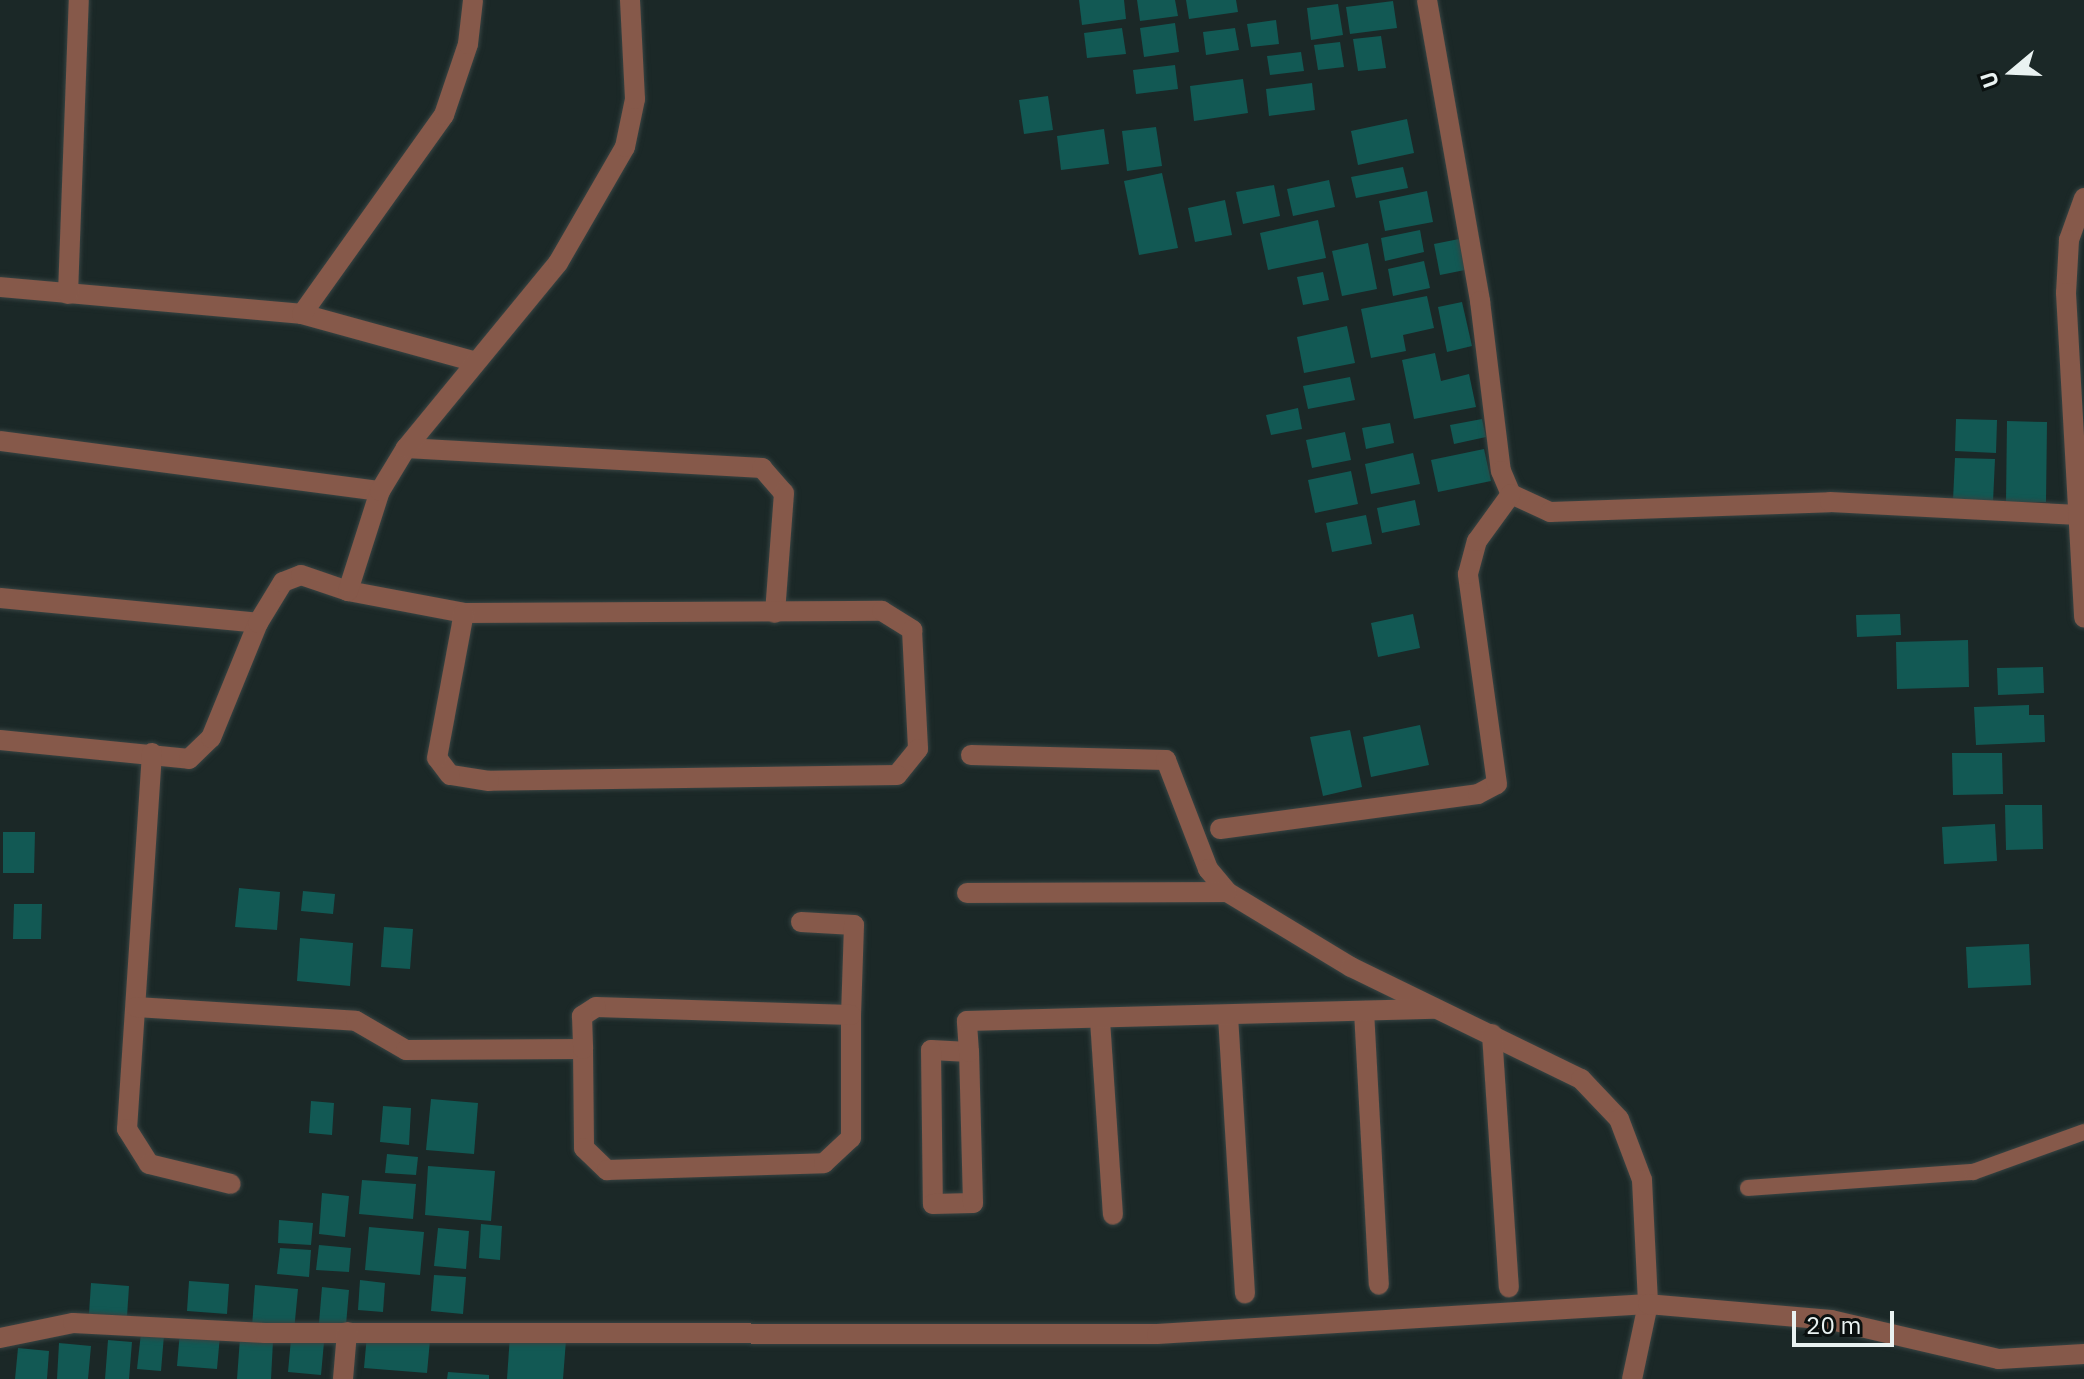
<!DOCTYPE html>
<style>
body{margin:0}
#map{position:relative;width:2084px;height:1379px;overflow:hidden;background:#1b2827;font-family:"IBM Plex Sans",sans-serif}
div>[style]{position:absolute}
[style*='--x']{left:calc(var(--x)*1px);top:calc(var(--y)*1px);width:calc(var(--w)*1px);rotate:calc(var(--a)*1deg)}
.building>*{inset:0;background:#125954}
.roads{filter:drop-shadow(0 0 2px #384443) drop-shadow(0 0 2px #384443)}
.lane>*{height:16px;margin:-8px;padding:0 8px;transform-origin:8px;border-radius:8px;background:#86594a}
.street>*{height:20px;margin:-10px;padding:0 10px;transform-origin:10px;border-radius:10px;background:#86594a}
span{translate:-50% -50%;white-space:nowrap;text-align:center;line-height:1.15;-webkit-text-stroke:7px #0a100f;paint-order:stroke}
.north{position:absolute;left:1972px;top:32px;width:80px;height:80px;-webkit-text-stroke:6px #0a100f;paint-order:stroke;rotate:251deg;font-size:22px;font-weight:700;line-height:32px;text-align:center;color:#e9f2f1}
.north::after{content:'';display:block;margin:auto;width:28px;height:36px;background:#e9f2f1;clip-path:polygon(50% 0,100% 100%,50% 72%,0 100%)}
.scale{position:absolute;left:1792px;top:1311px;width:102px;height:36px;box-sizing:border-box;border:4px solid #e9f2f1;border-top:0;padding-left:10px;font-size:24px;line-height:28px;white-space:nowrap;color:#e9f2f1;-webkit-text-stroke:6px #0a100f;paint-order:stroke}
</style>
<div id="map">
<div class="building">
<div style="clip-path:polygon(1079px 0,1124px 0,1126px 19px,1082px 25px)"></div>
<div style="clip-path:polygon(1137px 0,1175px 0,1178px 16px,1140px 21px)"></div>
<div style="clip-path:polygon(1186px 0,1236px 0,1238px 12px,1189px 19px)"></div>
<div style="clip-path:polygon(1393px 1px,1397px 28px,1350px 34px,1346px 7px)"></div>
<div style="clip-path:polygon(1338px 4px,1343px 35px,1311px 40px,1307px 8px)"></div>
<div style="clip-path:polygon(1276px 20px,1279px 44px,1251px 47px,1247px 24px)"></div>
<div style="clip-path:polygon(1175px 23px,1179px 52px,1144px 57px,1140px 28px)"></div>
<div style="clip-path:polygon(1122px 28px,1126px 54px,1087px 58px,1084px 33px)"></div>
<div style="clip-path:polygon(1235px 28px,1239px 50px,1206px 55px,1203px 32px)"></div>
<div style="clip-path:polygon(1381px 36px,1386px 68px,1358px 71px,1353px 39px)"></div>
<div style="clip-path:polygon(1340px 42px,1344px 67px,1318px 70px,1314px 45px)"></div>
<div style="clip-path:polygon(1301px 52px,1304px 71px,1270px 75px,1267px 56px)"></div>
<div style="clip-path:polygon(1175px 65px,1178px 89px,1136px 94px,1133px 70px)"></div>
<div style="clip-path:polygon(1243px 79px,1248px 113px,1194px 121px,1190px 86px)"></div>
<div style="clip-path:polygon(1312px 83px,1315px 110px,1269px 116px,1266px 89px)"></div>
<div style="clip-path:polygon(1048px 96px,1053px 130px,1024px 134px,1019px 100px)"></div>
<div style="clip-path:polygon(1407px 119px,1414px 153px,1358px 165px,1351px 131px)"></div>
<div style="clip-path:polygon(1156px 127px,1162px 166px,1127px 171px,1122px 131px)"></div>
<div style="clip-path:polygon(1104px 129px,1109px 164px,1061px 170px,1057px 136px)"></div>
<div style="clip-path:polygon(1403px 167px,1408px 188px,1356px 198px,1351px 177px)"></div>
<div style="clip-path:polygon(1162px 173px,1178px 248px,1139px 255px,1124px 181px)"></div>
<div style="clip-path:polygon(1329px 180px,1335px 207px,1293px 216px,1287px 189px)"></div>
<div style="clip-path:polygon(1274px 185px,1280px 216px,1243px 224px,1236px 192px)"></div>
<div style="clip-path:polygon(1427px 191px,1433px 222px,1385px 231px,1379px 201px)"></div>
<div style="clip-path:polygon(1225px 200px,1232px 235px,1195px 242px,1188px 208px)"></div>
<div style="clip-path:polygon(1318px 220px,1326px 258px,1268px 270px,1260px 233px)"></div>
<div style="clip-path:polygon(1420px 230px,1424px 252px,1385px 261px,1381px 238px)"></div>
<div style="clip-path:polygon(1459px 239px,1465px 270px,1440px 275px,1434px 244px)"></div>
<div style="clip-path:polygon(1368px 243px,1377px 289px,1342px 296px,1332px 251px)"></div>
<div style="clip-path:polygon(1424px 261px,1430px 288px,1393px 296px,1388px 269px)"></div>
<div style="clip-path:polygon(1323px 272px,1329px 300px,1303px 305px,1297px 277px)"></div>
<div style="clip-path:polygon(1427px 296px,1434px 328px,1403px 335px,1406px 351px,1371px 358px,1361px 309px)"></div>
<div style="clip-path:polygon(1462px 302px,1472px 346px,1447px 352px,1438px 307px)"></div>
<div style="clip-path:polygon(1347px 326px,1355px 363px,1304px 373px,1297px 337px)"></div>
<div style="clip-path:polygon(1435px 353px,1441px 381px,1469px 374px,1476px 407px,1414px 419px,1402px 360px)"></div>
<div style="clip-path:polygon(1350px 377px,1355px 400px,1308px 409px,1303px 386px)"></div>
<div style="clip-path:polygon(1298px 408px,1302px 429px,1271px 435px,1266px 415px)"></div>
<div style="clip-path:polygon(1482px 419px,1486px 437px,1454px 444px,1450px 425px)"></div>
<div style="clip-path:polygon(1956px 419px,1997px 420px,1996px 453px,1955px 451px)"></div>
<div style="clip-path:polygon(2007px 421px,2047px 422px,2046px 502px,2006px 502px)"></div>
<div style="clip-path:polygon(1390px 423px,1394px 443px,1366px 449px,1362px 428px)"></div>
<div style="clip-path:polygon(1345px 432px,1351px 460px,1312px 468px,1306px 440px)"></div>
<div style="clip-path:polygon(1484px 449px,1491px 481px,1438px 492px,1431px 460px)"></div>
<div style="clip-path:polygon(1413px 453px,1420px 484px,1371px 494px,1365px 464px)"></div>
<div style="clip-path:polygon(1955px 458px,1995px 459px,1993px 502px,1953px 500px)"></div>
<div style="clip-path:polygon(1351px 471px,1358px 504px,1315px 513px,1308px 480px)"></div>
<div style="clip-path:polygon(1415px 500px,1420px 525px,1382px 533px,1377px 508px)"></div>
<div style="clip-path:polygon(1366px 515px,1372px 544px,1332px 552px,1326px 523px)"></div>
<div style="clip-path:polygon(1413px 614px,1420px 648px,1378px 657px,1371px 623px)"></div>
<div style="clip-path:polygon(1900px 614px,1901px 635px,1857px 637px,1856px 615px)"></div>
<div style="clip-path:polygon(1968px 640px,1969px 687px,1897px 689px,1896px 642px)"></div>
<div style="clip-path:polygon(2043px 667px,2044px 693px,1998px 695px,1997px 668px)"></div>
<div style="clip-path:polygon(2029px 705px,2029px 715px,2044px 715px,2045px 742px,1976px 745px,1974px 707px)"></div>
<div style="clip-path:polygon(1420px 725px,1429px 765px,1371px 777px,1363px 737px)"></div>
<div style="clip-path:polygon(1350px 730px,1362px 787px,1323px 796px,1310px 737px)"></div>
<div style="clip-path:polygon(1952px 753px,2002px 753px,2003px 794px,1953px 795px)"></div>
<div style="clip-path:polygon(2005px 805px,2042px 805px,2043px 849px,2006px 850px)"></div>
<div style="clip-path:polygon(1995px 824px,1997px 861px,1944px 864px,1942px 827px)"></div>
<div style="clip-path:polygon(3px 832px,35px 832px,34px 873px,3px 873px)"></div>
<div style="clip-path:polygon(239px 888px,280px 892px,277px 930px,235px 927px)"></div>
<div style="clip-path:polygon(303px 891px,335px 894px,333px 914px,301px 911px)"></div>
<div style="clip-path:polygon(14px 904px,42px 904px,41px 939px,13px 939px)"></div>
<div style="clip-path:polygon(384px 927px,413px 929px,410px 969px,381px 967px)"></div>
<div style="clip-path:polygon(300px 938px,353px 943px,350px 986px,297px 981px)"></div>
<div style="clip-path:polygon(2029px 944px,2031px 985px,1968px 988px,1966px 947px)"></div>
<div style="clip-path:polygon(431px 1099px,478px 1103px,474px 1154px,426px 1150px)"></div>
<div style="clip-path:polygon(311px 1101px,334px 1103px,332px 1135px,309px 1133px)"></div>
<div style="clip-path:polygon(383px 1106px,411px 1108px,409px 1145px,380px 1142px)"></div>
<div style="clip-path:polygon(387px 1154px,418px 1157px,416px 1175px,385px 1173px)"></div>
<div style="clip-path:polygon(428px 1166px,495px 1171px,491px 1221px,425px 1215px)"></div>
<div style="clip-path:polygon(362px 1180px,416px 1184px,413px 1219px,359px 1214px)"></div>
<div style="clip-path:polygon(322px 1193px,349px 1196px,345px 1237px,319px 1234px)"></div>
<div style="clip-path:polygon(279px 1220px,313px 1223px,311px 1245px,278px 1243px)"></div>
<div style="clip-path:polygon(481px 1224px,502px 1226px,500px 1260px,479px 1258px)"></div>
<div style="clip-path:polygon(369px 1227px,424px 1232px,420px 1275px,365px 1270px)"></div>
<div style="clip-path:polygon(438px 1228px,469px 1231px,466px 1269px,434px 1266px)"></div>
<div style="clip-path:polygon(319px 1245px,351px 1248px,349px 1272px,316px 1270px)"></div>
<div style="clip-path:polygon(280px 1248px,311px 1250px,309px 1277px,277px 1274px)"></div>
<div style="clip-path:polygon(434px 1275px,466px 1277px,463px 1314px,431px 1311px)"></div>
<div style="clip-path:polygon(360px 1280px,385px 1283px,383px 1312px,358px 1310px)"></div>
<div style="clip-path:polygon(189px 1281px,229px 1284px,227px 1314px,187px 1311px)"></div>
<div style="clip-path:polygon(91px 1283px,129px 1286px,127px 1317px,89px 1314px)"></div>
<div style="clip-path:polygon(255px 1285px,298px 1289px,294px 1331px,252px 1327px)"></div>
<div style="clip-path:polygon(322px 1287px,349px 1290px,346px 1325px,319px 1323px)"></div>
<div style="clip-path:polygon(180px 1331px,220px 1335px,217px 1369px,177px 1366px)"></div>
<div style="clip-path:polygon(141px 1333px,164px 1335px,161px 1371px,137px 1369px)"></div>
<div style="clip-path:polygon(367px 1335px,430px 1340px,427px 1373px,364px 1368px)"></div>
<div style="clip-path:polygon(510px 1335px,566px 1340px,563px 1379px,507px 1379px)"></div>
<div style="clip-path:polygon(240px 1338px,273px 1341px,271px 1379px,237px 1379px)"></div>
<div style="clip-path:polygon(291px 1339px,324px 1342px,321px 1375px,288px 1372px)"></div>
<div style="clip-path:polygon(108px 1340px,132px 1342px,129px 1379px,105px 1379px)"></div>
<div style="clip-path:polygon(59px 1343px,91px 1346px,88px 1379px,57px 1379px)"></div>
<div style="clip-path:polygon(18px 1348px,49px 1351px,47px 1379px,15px 1379px)"></div>
<div style="clip-path:polygon(448px 1372px,489px 1375px,489px 1379px,447px 1379px)"></div>
</div>
<div class="roads">
<div class="lane">
<div style="--x:1748;--y:1188;--w:226;--a:-4.1"></div>
<div style="--x:1973;--y:1172;--w:118;--a:-19.8"></div>
</div>
<div class="street">
<div style="--x:1427;--y:0;--w:306;--a:80"></div>
<div style="--x:1480;--y:301;--w:171;--a:83"></div>
<div style="--x:1501;--y:471;--w:25;--a:67"></div>
<div style="--x:1511;--y:494;--w:43;--a:24.8"></div>
<div style="--x:1550;--y:512;--w:280;--a:-2"></div>
<div style="--x:1830;--y:502;--w:249;--a:3"></div>
<div style="--x:2084;--y:198;--w:45;--a:109.7"></div>
<div style="--x:2069;--y:240;--w:53;--a:93.2"></div>
<div style="--x:2066;--y:293;--w:325;--a:86.8"></div>
<div style="--x:0;--y:287;--w:303;--a:5.1"></div>
<div style="--x:302;--y:314;--w:177;--a:15.4"></div>
<div style="--x:68;--y:294;--w:294;--a:-87.9"></div>
<div style="--x:302;--y:314;--w:244;--a:-54.5"></div>
<div style="--x:444;--y:115;--w:75;--a:-71.3"></div>
<div style="--x:468;--y:44;--w:44;--a:-83.5"></div>
<div style="--x:0;--y:441;--w:383;--a:7.5"></div>
<div style="--x:406;--y:448;--w:357;--a:3.2"></div>
<div style="--x:762;--y:468;--w:33;--a:49"></div>
<div style="--x:784;--y:493;--w:120;--a:94.3"></div>
<div style="--x:348;--y:591;--w:118;--a:10.7"></div>
<div style="--x:464;--y:613;--w:418;--a:-0.3"></div>
<div style="--x:882;--y:611;--w:36;--a:32"></div>
<div style="--x:912;--y:630;--w:119;--a:87.1"></div>
<div style="--x:918;--y:749;--w:33;--a:129"></div>
<div style="--x:897;--y:775;--w:408;--a:179.2"></div>
<div style="--x:489;--y:781;--w:39;--a:-171"></div>
<div style="--x:450;--y:775;--w:21;--a:-127"></div>
<div style="--x:437;--y:758;--w:147;--a:-79.5"></div>
<div style="--x:0;--y:598;--w:259;--a:5.5"></div>
<div style="--x:0;--y:740;--w:190;--a:5.7"></div>
<div style="--x:189;--y:759;--w:30;--a:-44"></div>
<div style="--x:211;--y:738;--w:124;--a:-67.8"></div>
<div style="--x:258;--y:623;--w:48;--a:-58.6"></div>
<div style="--x:283;--y:582;--w:19;--a:-21"></div>
<div style="--x:301;--y:575;--w:50;--a:18.8"></div>
<div style="--x:348;--y:591;--w:105;--a:-72.3"></div>
<div style="--x:380;--y:491;--w:50;--a:-58.8"></div>
<div style="--x:406;--y:448;--w:239;--a:-50.6"></div>
<div style="--x:558;--y:263;--w:134;--a:-60"></div>
<div style="--x:625;--y:147;--w:49;--a:-78.2"></div>
<div style="--x:635;--y:99;--w:99;--a:-92.9"></div>
<div style="--x:152;--y:753;--w:377;--a:93.8"></div>
<div style="--x:127;--y:1129;--w:41;--a:57.8"></div>
<div style="--x:149;--y:1164;--w:84;--a:13.7"></div>
<div style="--x:971;--y:755;--w:195;--a:1.5"></div>
<div style="--x:1166;--y:760;--w:117;--a:68.9"></div>
<div style="--x:1208;--y:869;--w:30;--a:50"></div>
<div style="--x:1227;--y:892;--w:145;--a:31.2"></div>
<div style="--x:1351;--y:967;--w:256;--a:26"></div>
<div style="--x:1581;--y:1079;--w:55;--a:46.5"></div>
<div style="--x:1619;--y:1119;--w:65;--a:69.3"></div>
<div style="--x:1642;--y:1180;--w:124;--a:87.2"></div>
<div style="--x:1648;--y:1304;--w:77;--a:102"></div>
<div style="--x:1220;--y:829;--w:260;--a:-7.7"></div>
<div style="--x:1478;--y:794;--w:21;--a:-28"></div>
<div style="--x:1497;--y:784;--w:212;--a:-97.9"></div>
<div style="--x:1468;--y:574;--w:34;--a:-75"></div>
<div style="--x:1477;--y:541;--w:58;--a:-54.1"></div>
<div style="--x:967;--y:893;--w:260;--a:-0.2"></div>
<div style="--x:801;--y:922;--w:53;--a:3.2"></div>
<div style="--x:854;--y:925;--w:90;--a:91.9"></div>
<div style="--x:136;--y:1007;--w:220;--a:3.6"></div>
<div style="--x:356;--y:1021;--w:58;--a:30.1"></div>
<div style="--x:406;--y:1050;--w:177;--a:-0.3"></div>
<div style="--x:583;--y:1049;--w:99;--a:89.4"></div>
<div style="--x:584;--y:1148;--w:32;--a:44"></div>
<div style="--x:607;--y:1170;--w:217;--a:-1.8"></div>
<div style="--x:824;--y:1163;--w:37;--a:-43"></div>
<div style="--x:851;--y:1138;--w:123;--a:-90"></div>
<div style="--x:851;--y:1015;--w:255;--a:-178.2"></div>
<div style="--x:596;--y:1007;--w:17;--a:147"></div>
<div style="--x:582;--y:1016;--w:33;--a:88"></div>
<div style="--x:1364;--y:1011;--w:274;--a:86.9"></div>
<div style="--x:1228;--y:1016;--w:278;--a:86.5"></div>
<div style="--x:1100;--y:1020;--w:195;--a:86.2"></div>
<div style="--x:1492;--y:1034;--w:254;--a:86.2"></div>
<div style="--x:969;--y:1052;--w:38;--a:-177"></div>
<div style="--x:931;--y:1050;--w:154;--a:89.3"></div>
<div style="--x:933;--y:1204;--w:40;--a:-1.4"></div>
<div style="--x:973;--y:1203;--w:151;--a:-91.5"></div>
<div style="--x:969;--y:1052;--w:31;--a:-94"></div>
<div style="--x:967;--y:1021;--w:467;--a:-1.5"></div>
<div style="--x:0;--y:1338;--w:75;--a:-11.6"></div>
<div style="--x:73;--y:1323;--w:192;--a:3"></div>
<div style="--x:265;--y:1333;--w:892;--a:0.06"></div>
<div style="--x:1157;--y:1334;--w:492;--a:-3.5"></div>
<div style="--x:1648;--y:1304;--w:184;--a:5"></div>
<div style="--x:1831;--y:1320;--w:172;--a:13.1"></div>
<div style="--x:1999;--y:1359;--w:85;--a:-3.4"></div>
<div style="--x:343;--y:1379;--w:47;--a:-85.1"></div>
</div>
</div>
<div class="north">U</div>
<div class="scale">20 m</div>
</div>
